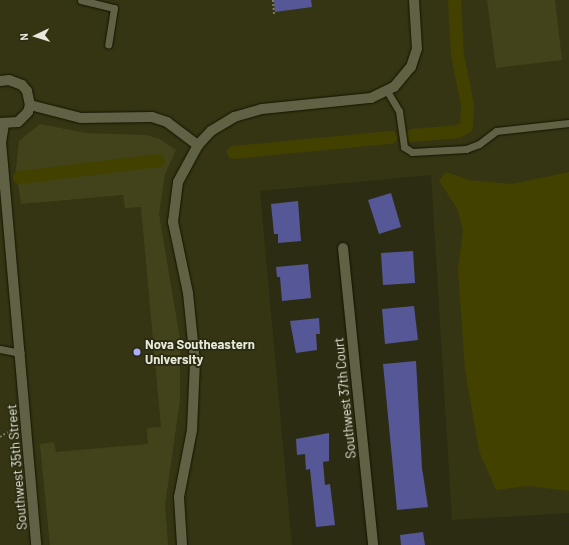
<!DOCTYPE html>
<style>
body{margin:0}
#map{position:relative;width:569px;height:545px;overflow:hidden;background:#2c2c12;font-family:Barlow,sans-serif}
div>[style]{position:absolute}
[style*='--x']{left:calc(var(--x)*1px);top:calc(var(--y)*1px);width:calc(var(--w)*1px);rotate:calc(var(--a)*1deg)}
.built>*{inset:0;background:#353513}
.green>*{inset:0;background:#43431b}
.water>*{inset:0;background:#424100}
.canal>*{height:13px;margin:-6.5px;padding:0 6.5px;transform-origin:6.5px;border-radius:6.5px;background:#424100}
.building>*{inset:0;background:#565796}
.path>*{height:2px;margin-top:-1px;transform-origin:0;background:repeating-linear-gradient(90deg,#7e7e69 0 2px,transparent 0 4px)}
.roads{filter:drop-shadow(0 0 1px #141400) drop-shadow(0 0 1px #141400)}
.lane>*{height:7px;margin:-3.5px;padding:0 3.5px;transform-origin:3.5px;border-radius:3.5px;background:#616146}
.street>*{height:10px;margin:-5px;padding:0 5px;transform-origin:5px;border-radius:5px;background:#616146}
.dots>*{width:11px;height:11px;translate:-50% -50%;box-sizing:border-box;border:2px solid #2c2c12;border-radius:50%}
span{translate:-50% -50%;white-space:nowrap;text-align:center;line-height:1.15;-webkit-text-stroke:4px #2c2c12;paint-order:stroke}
.poi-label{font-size:13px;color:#e8e9da;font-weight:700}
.left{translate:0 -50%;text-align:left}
.street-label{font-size:13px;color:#e8e9da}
.north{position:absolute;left:16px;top:16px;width:40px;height:40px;-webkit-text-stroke:3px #2c2c12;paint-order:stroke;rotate:266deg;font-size:11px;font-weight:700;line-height:16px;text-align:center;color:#e8e9da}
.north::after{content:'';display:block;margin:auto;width:14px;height:18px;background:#e8e9da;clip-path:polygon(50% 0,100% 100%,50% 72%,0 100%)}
</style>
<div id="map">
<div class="built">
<div style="clip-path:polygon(0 0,569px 0,569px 513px,452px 520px,431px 175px,260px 191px,292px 545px,0 545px)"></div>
</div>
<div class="green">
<div style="clip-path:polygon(487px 0,555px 0,562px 60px,496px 68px)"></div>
<div style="clip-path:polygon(40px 124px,86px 133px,145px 135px,158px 138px,176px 150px,165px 174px,159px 214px,180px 339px,180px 400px,165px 505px,168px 545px,50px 545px,40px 444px,54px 442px,56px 452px,148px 444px,147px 428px,161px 427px,141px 207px,125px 208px,123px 195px,21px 204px,16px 169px,19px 141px)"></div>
</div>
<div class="water">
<div style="clip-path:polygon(446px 172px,468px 180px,512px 184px,569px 172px,569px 491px,528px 486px,496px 490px,479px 451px,465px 370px,458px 269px,463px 229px,457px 208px,439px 181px)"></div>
</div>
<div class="canal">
<div style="--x:412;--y:135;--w:46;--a:-5"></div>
<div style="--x:458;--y:131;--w:9;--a:-32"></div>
<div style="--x:466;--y:126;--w:22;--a:-87"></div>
<div style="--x:467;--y:104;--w:50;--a:-101.5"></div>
<div style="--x:457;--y:55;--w:55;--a:-93.1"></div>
<div style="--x:233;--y:152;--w:158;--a:-5.5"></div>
<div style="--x:19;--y:177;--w:140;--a:-7"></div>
</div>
<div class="building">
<div style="clip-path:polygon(274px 0,311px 0,312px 7px,275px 12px)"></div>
<div style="clip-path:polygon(391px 193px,401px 227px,379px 234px,368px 200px)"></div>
<div style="clip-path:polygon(298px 201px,301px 241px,278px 243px,278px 234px,274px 234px,271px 204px)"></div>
<div style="clip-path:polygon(413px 251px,415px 283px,383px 285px,381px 253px)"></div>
<div style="clip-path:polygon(308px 264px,311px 298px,282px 301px,280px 277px,277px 277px,276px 267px)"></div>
<div style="clip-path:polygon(414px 306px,418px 340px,385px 344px,382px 309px)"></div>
<div style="clip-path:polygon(319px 318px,320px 334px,316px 334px,317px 350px,296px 353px,290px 321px)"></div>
<div style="clip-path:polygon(416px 361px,422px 468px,428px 507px,397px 510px,383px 364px)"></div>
<div style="clip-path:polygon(329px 433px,329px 461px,323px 462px,325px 485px,330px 484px,335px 525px,316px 527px,310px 469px,306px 470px,305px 454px,297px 455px,296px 439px)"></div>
<div style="clip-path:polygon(423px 532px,425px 545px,401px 545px,400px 535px)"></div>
</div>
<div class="path">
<div style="--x:273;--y:0;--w:15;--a:86"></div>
<div style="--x:0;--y:437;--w:16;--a:-30"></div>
</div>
<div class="roads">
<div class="lane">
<div style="--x:81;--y:0;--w:34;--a:14"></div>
<div style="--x:114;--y:8;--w:37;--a:99"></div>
<div style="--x:387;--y:91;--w:23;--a:59"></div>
<div style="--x:399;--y:111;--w:36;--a:82"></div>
<div style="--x:404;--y:147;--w:9;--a:32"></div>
<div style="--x:412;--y:152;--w:54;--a:-3.2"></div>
<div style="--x:466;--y:149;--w:14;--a:-21"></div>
<div style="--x:479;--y:144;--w:21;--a:-37"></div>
<div style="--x:496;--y:131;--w:73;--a:-6.3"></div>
<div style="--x:0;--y:349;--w:21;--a:11"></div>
</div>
<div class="street">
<div style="--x:0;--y:81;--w:9;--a:-6"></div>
<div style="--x:9;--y:80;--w:14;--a:21"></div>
<div style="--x:22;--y:85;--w:8;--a:50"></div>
<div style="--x:27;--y:91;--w:14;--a:78"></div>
<div style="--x:30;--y:105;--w:7;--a:106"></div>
<div style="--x:28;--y:112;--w:14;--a:135"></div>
<div style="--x:18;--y:122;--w:18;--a:177"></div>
<div style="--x:30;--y:105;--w:53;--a:14.3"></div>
<div style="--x:81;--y:118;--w:71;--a:-0.8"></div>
<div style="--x:152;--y:117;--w:16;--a:18"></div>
<div style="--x:167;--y:122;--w:39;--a:37"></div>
<div style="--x:4;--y:124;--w:18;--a:99"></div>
<div style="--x:1;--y:142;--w:405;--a:85"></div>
<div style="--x:343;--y:248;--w:299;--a:84.2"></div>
<div style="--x:182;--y:545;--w:48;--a:-93.6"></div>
<div style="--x:179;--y:497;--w:68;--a:-79"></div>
<div style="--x:192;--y:430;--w:68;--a:-87.5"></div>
<div style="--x:195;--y:362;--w:69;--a:-95.8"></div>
<div style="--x:188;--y:293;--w:73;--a:-101.9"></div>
<div style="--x:173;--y:222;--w:40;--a:-82.9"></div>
<div style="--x:178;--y:182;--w:42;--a:-61.6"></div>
<div style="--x:198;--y:145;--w:19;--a:-47"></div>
<div style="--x:211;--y:131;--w:27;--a:-31"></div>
<div style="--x:234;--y:117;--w:29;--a:-16"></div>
<div style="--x:262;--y:109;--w:110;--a:-5.8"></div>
<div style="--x:371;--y:98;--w:25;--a:-26"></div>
<div style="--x:394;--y:87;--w:26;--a:-50"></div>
<div style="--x:411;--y:67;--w:19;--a:-72"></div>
<div style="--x:417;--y:49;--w:49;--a:-93.5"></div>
</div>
</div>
<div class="dots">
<div style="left:137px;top:352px;background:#abaffb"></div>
</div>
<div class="poi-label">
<span class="left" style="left:145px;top:352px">Nova Southeastern<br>University</span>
</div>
<div class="street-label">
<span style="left:345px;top:398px;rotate:-96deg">Southwest 37th Court</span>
<span style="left:17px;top:467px;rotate:-95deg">Southwest 35th Street</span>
</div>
<div class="north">N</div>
</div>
